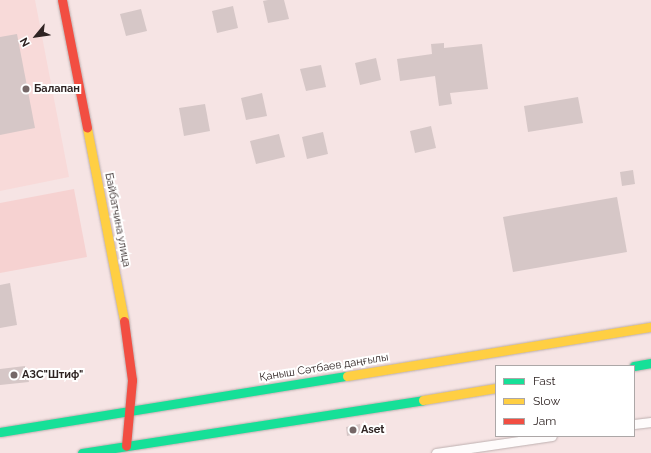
<!DOCTYPE html>
<meta charset="utf-8">
<style>
body{margin:0}
#map{position:relative;width:651px;height:453px;overflow:hidden;background:#f6e4e4;font-family:Raleway,sans-serif}
div>[style]{position:absolute}
[style*='--x']{left:calc(var(--x)*1px);top:calc(var(--y)*1px);width:calc(var(--w)*1px);rotate:calc(var(--a)*1deg)}
.built>*{inset:0;background:#f8dad9}
.green>*{inset:0;background:#f6d2d1}
.building>*{inset:0;background:#d6c7c7}
.roads{filter:drop-shadow(0 0 1px #bdafaf) drop-shadow(0 0 1px #bdafaf)}
.street>*{height:9px;margin:-4.5px;padding:0 4.5px;transform-origin:4.5px;border-radius:4.5px;background:#fefbfb}
.fast>*{height:9px;margin:-4.5px;padding:0 4.5px;transform-origin:4.5px;border-radius:4.5px;background:#16e098}
.slow>*{height:9px;margin:-4.5px;padding:0 4.5px;transform-origin:4.5px;border-radius:4.5px;background:#ffcf43}
.jam>*{height:9px;margin:-4.5px;padding:0 4.5px;transform-origin:4.5px;border-radius:4.5px;background:#f24e42}
.dots>*{width:11px;height:11px;translate:-50% -50%;box-sizing:border-box;border:2px solid #fff;border-radius:50%}
span{translate:-50% -50%;white-space:nowrap;text-align:center;line-height:1.15;-webkit-text-stroke:4px #fff;paint-order:stroke}
.poi-label{font-size:11px;color:#2f2423;font-weight:700}
.left{translate:0 -50%;text-align:left}
.street-label{font-size:11px;color:#2f2423}
.legend{position:absolute;left:495px;top:365px;width:140px;height:72px;box-sizing:border-box;background:#fff;border:1px solid #aca7a7;margin:0;padding:5px 7px;list-style:none;font-size:12px;color:#2f2423}
.legend li{display:flex;align-items:center;gap:8px;height:20px}
.legend b{width:20px;border:1px solid #aca7a7}
.north{position:absolute;left:16px;top:16px;width:40px;height:40px;-webkit-text-stroke:3px #fff;paint-order:stroke;rotate:241deg;font-size:11px;font-weight:700;line-height:16px;text-align:center;color:#2f2423}
.north::after{content:'';display:block;margin:auto;width:14px;height:18px;background:#2f2423;clip-path:polygon(50% 0,100% 100%,50% 72%,0 100%)}
</style>
<div id="map">
<div class="built">
<div style="clip-path:polygon(0 0,35px 0,69px 177px,0 191px)"></div>
</div>
<div class="green">
<div style="clip-path:polygon(74px 189px,87px 257px,0 273px,0 203px)"></div>
</div>
<div class="building">
<div style="clip-path:polygon(268px 0,284px 0,289px 19px,268px 23px,263px 1px)"></div>
<div style="clip-path:polygon(233px 6px,238px 28px,217px 33px,212px 11px)"></div>
<div style="clip-path:polygon(141px 9px,147px 31px,126px 36px,120px 14px)"></div>
<div style="clip-path:polygon(17px 34px,35px 128px,0 135px,0 37px)"></div>
<div style="clip-path:polygon(444px 43px,444px 48px,482px 44px,488px 89px,450px 93px,452px 104px,439px 106px,435px 76px,400px 81px,397px 59px,432px 54px,431px 44px)"></div>
<div style="clip-path:polygon(376px 58px,381px 80px,360px 85px,355px 63px)"></div>
<div style="clip-path:polygon(321px 65px,326px 87px,306px 91px,300px 69px)"></div>
<div style="clip-path:polygon(262px 93px,267px 116px,246px 120px,241px 98px)"></div>
<div style="clip-path:polygon(578px 97px,583px 123px,528px 132px,524px 106px)"></div>
<div style="clip-path:polygon(205px 104px,210px 131px,184px 136px,179px 108px)"></div>
<div style="clip-path:polygon(431px 126px,436px 148px,415px 153px,410px 131px)"></div>
<div style="clip-path:polygon(323px 132px,328px 154px,307px 159px,302px 137px)"></div>
<div style="clip-path:polygon(279px 134px,285px 157px,256px 164px,250px 141px)"></div>
<div style="clip-path:polygon(633px 170px,635px 184px,622px 186px,620px 172px)"></div>
<div style="clip-path:polygon(617px 197px,627px 252px,513px 272px,503px 217px)"></div>
<div style="clip-path:polygon(10px 283px,17px 325px,0 328px,0 285px)"></div>
<div style="clip-path:polygon(25px 366px,29px 382px,0 385px,0 369px)"></div>
<div style="clip-path:polygon(360px 424px,361px 433px,347px 436px,346px 427px)"></div>
</div>
<div class="roads">
<div class="street">
<div style="--x:634;--y:424;--w:17;--a:-7"></div>
<div style="--x:436;--y:453;--w:117;--a:-8.3"></div>
</div>
<div class="fast">
<div style="--x:634;--y:366;--w:17;--a:-10"></div>
<div style="--x:0;--y:432;--w:351;--a:-9.2"></div>
<div style="--x:82;--y:453;--w:345;--a:-8.8"></div>
</div>
<div class="slow">
<div style="--x:87;--y:128;--w:197;--a:79.1"></div>
<div style="--x:347;--y:376;--w:308;--a:-9.2"></div>
<div style="--x:423;--y:400;--w:74;--a:-9.3"></div>
</div>
<div class="jam">
<div style="--x:62;--y:0;--w:130;--a:78.9"></div>
<div style="--x:124;--y:321;--w:60;--a:82.3"></div>
<div style="--x:132;--y:380;--w:66;--a:95.2"></div>
</div>
</div>
<div class="dots">
<div style="left:26px;top:89px;background:#756767"></div>
<div style="left:14px;top:375px;background:#756767"></div>
<div style="left:353px;top:430px;background:#756767"></div>
</div>
<div class="poi-label">
<span class="left" style="left:34px;top:89px">Балапан</span>
<span class="left" style="left:22px;top:375px">АЗС"Штиф"</span>
<span class="left" style="left:361px;top:430px">Aset</span>
</div>
<div class="street-label">
<span style="left:117px;top:220px;rotate:79deg">Байбатчина улица</span>
<span style="left:324px;top:368px;rotate:-9deg">Қаныш Сәтбаев даңғылы</span>
</div>
<ul class="legend">
<li><b style="height:5px;background:#16e098"></b>Fast</li>
<li><b style="height:5px;background:#ffcf43"></b>Slow</li>
<li><b style="height:5px;background:#f24e42"></b>Jam</li>
</ul>
<div class="north">N</div>
</div>
